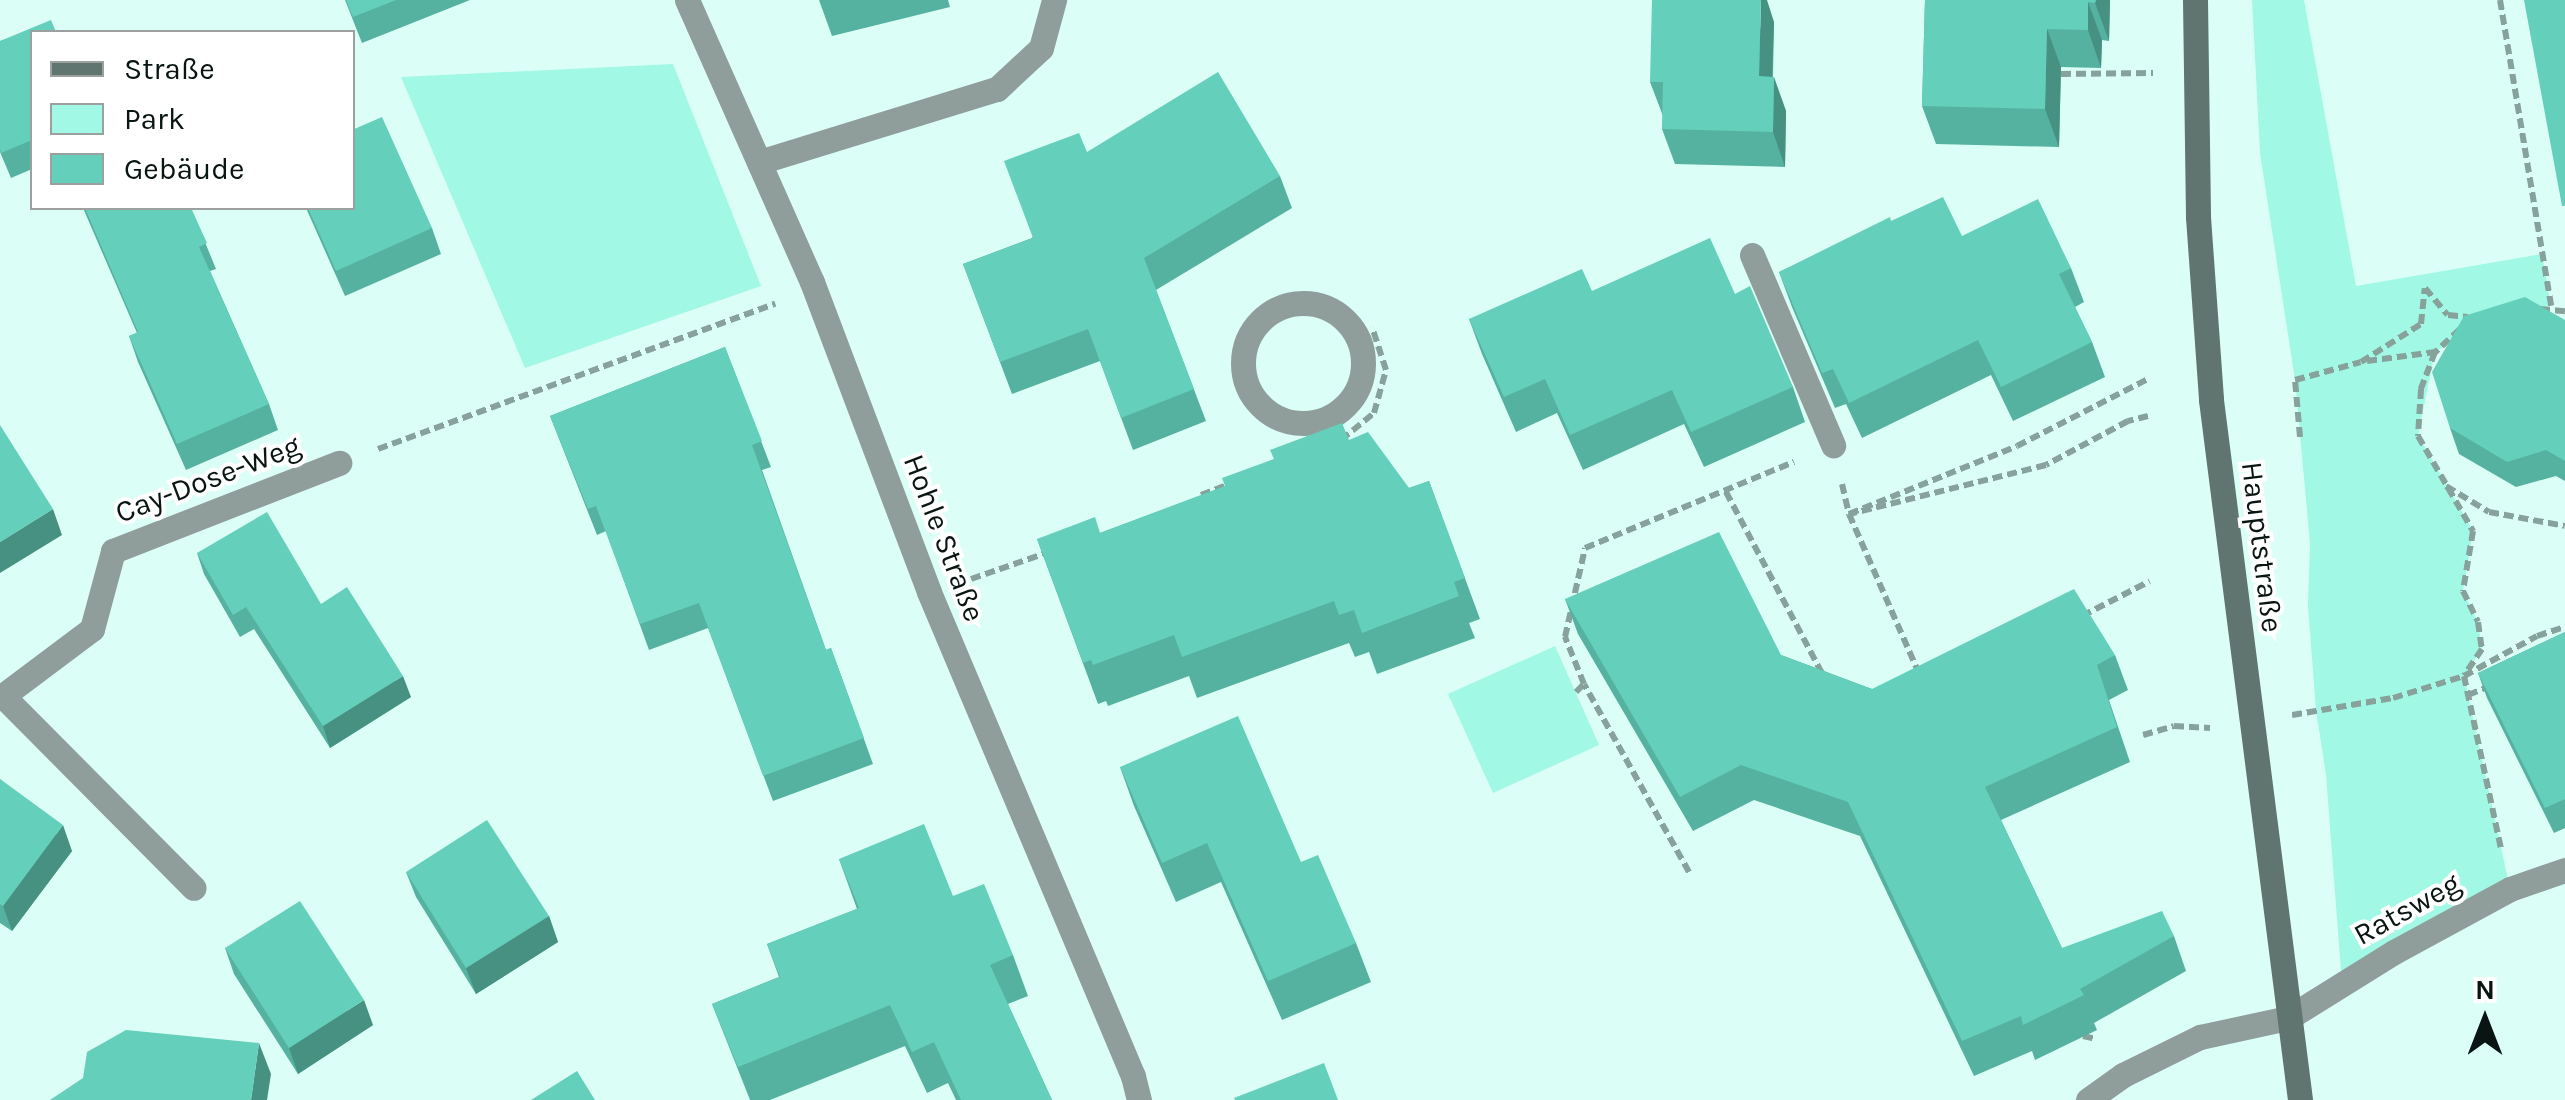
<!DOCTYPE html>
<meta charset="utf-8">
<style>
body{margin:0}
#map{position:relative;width:2565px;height:1100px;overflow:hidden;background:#dbfff6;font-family:Karla,sans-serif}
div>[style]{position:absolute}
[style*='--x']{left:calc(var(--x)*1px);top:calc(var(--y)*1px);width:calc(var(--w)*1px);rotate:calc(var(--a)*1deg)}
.green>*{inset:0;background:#a1f8e5}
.path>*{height:6px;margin-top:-3px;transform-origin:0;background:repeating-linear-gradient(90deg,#87a29b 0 10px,transparent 0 15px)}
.service>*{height:25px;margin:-12.5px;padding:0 12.5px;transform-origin:12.5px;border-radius:12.5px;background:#909e9b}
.minor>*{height:25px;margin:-12.5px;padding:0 12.5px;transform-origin:12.5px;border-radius:12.5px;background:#909e9b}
.minor>.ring{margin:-12.5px;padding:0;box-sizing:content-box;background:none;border:25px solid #909e9b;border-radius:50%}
.secondary>*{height:25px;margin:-12.5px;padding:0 12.5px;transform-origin:12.5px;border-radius:12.5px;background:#607570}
.wall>*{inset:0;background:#56b2a0}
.shaded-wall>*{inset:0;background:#469182}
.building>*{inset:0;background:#64cfba}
span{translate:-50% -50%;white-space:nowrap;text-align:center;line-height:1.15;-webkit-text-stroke:8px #fff;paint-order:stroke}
.street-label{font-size:30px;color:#081512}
.legend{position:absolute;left:30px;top:30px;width:325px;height:180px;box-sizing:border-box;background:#fff;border:2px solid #9ca1a0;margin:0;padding:12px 18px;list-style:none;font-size:30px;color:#081512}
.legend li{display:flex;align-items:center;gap:20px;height:50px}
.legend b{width:50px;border:2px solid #9ca1a0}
.north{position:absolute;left:2435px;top:970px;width:100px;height:100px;-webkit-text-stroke:8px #fff;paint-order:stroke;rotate:0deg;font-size:28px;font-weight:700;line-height:40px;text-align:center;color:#081512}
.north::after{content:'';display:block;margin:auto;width:35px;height:45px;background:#081512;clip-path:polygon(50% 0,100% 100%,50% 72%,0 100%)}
</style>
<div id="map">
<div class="green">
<div style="clip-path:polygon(2252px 0,2304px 0,2356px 286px,2542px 254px,2551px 306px,2490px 318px,2435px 352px,2418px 435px,2473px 531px,2463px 591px,2478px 622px,2482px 649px,2464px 676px,2510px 889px,2342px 984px,2326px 775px,2316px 710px,2308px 606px,2310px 543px,2295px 380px,2260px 153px)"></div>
<div style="clip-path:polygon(673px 64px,761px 286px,525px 368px,401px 77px)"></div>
<div style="clip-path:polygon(1555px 646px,1599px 745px,1493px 793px,1448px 694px)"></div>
</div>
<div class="path">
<div style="--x:2500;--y:0;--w:310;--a:80.5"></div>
<div style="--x:2061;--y:74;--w:92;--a:-0.6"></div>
<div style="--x:2540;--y:309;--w:25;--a:5"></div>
<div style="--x:2460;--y:329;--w:34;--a:137"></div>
<div style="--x:2435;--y:352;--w:40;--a:111"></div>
<div style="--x:2421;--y:389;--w:47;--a:93.7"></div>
<div style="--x:2418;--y:436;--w:110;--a:59.9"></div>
<div style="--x:2473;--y:531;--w:61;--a:99.5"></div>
<div style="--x:2463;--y:591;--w:34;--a:64"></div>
<div style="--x:2478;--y:622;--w:27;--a:82"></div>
<div style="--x:2482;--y:649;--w:32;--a:124"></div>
<div style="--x:2464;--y:676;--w:177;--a:77.9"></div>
<div style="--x:2367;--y:361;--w:69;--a:-7.5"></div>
<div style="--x:2148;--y:416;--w:21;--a:166"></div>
<div style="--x:2128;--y:421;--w:93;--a:151.8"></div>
<div style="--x:2046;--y:465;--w:203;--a:166"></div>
<div style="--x:1849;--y:514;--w:181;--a:-22"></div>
<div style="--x:2017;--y:446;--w:149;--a:-27.1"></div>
<div style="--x:2300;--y:437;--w:57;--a:-95"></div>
<div style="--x:2295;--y:380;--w:68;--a:-15.3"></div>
<div style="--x:2361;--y:362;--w:71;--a:-32.3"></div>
<div style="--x:2421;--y:324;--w:36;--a:-84"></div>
<div style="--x:2425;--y:288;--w:35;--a:50"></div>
<div style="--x:2448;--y:315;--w:20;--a:6"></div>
<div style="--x:1341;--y:440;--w:43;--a:-39.3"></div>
<div style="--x:1374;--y:413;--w:45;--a:-74.4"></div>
<div style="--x:1386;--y:370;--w:45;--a:-108"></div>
<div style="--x:378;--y:449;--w:423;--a:-20.1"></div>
<div style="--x:1842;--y:484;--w:31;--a:77"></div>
<div style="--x:1849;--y:514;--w:171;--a:66.3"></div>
<div style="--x:2446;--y:486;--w:50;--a:31.2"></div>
<div style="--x:2489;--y:512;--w:77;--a:10.4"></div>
<div style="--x:1726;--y:492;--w:205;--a:62.1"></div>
<div style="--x:1201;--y:495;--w:33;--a:-21"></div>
<div style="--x:971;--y:579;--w:83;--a:-19.1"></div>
<div style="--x:2082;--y:616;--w:76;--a:-27.2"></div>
<div style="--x:1576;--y:692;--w:11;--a:-45"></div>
<div style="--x:2468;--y:695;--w:24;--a:-22"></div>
<div style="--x:2292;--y:715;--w:102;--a:-9.6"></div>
<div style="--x:2393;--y:698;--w:74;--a:-17.2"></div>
<div style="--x:2464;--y:676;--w:83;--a:-28.7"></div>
<div style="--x:2537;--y:636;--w:29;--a:-18"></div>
<div style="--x:2143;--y:735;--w:32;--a:-16"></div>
<div style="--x:2174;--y:726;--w:36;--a:3"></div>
<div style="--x:1689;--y:872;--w:215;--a:-119.2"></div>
<div style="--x:1584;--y:684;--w:51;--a:-112"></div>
<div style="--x:1565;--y:637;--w:91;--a:-77.3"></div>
<div style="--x:1585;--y:548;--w:226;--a:-22.4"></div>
<div style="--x:2083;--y:1036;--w:13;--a:13"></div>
</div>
<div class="service">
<div style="--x:759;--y:162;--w:249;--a:-17.1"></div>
<div style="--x:997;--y:89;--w:60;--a:-43"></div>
<div style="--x:1041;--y:48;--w:50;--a:-74.8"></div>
<div style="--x:1752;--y:255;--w:207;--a:66.9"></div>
</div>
<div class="minor">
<div style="--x:687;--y:0;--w:308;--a:66.1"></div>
<div style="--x:812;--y:282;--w:331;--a:69.3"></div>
<div style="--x:929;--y:592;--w:525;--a:67.15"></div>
<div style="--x:1133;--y:1076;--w:25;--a:76"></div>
<div class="ring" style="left:1243px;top:303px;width:95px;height:95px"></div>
<div style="--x:4;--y:697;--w:269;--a:45.2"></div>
<div style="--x:0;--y:698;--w:115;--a:-36.9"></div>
<div style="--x:92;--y:629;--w:81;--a:-74.9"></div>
<div style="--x:113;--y:551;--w:243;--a:-21.3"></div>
<div style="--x:2088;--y:1100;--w:43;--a:-35.5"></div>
<div style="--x:2123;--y:1075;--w:86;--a:-26.3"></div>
<div style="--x:2200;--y:1037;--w:90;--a:-12.2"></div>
<div style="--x:2288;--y:1018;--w:125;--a:-31.9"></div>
<div style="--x:2394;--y:952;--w:132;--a:-28.5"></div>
<div style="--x:2510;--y:889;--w:58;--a:-19.1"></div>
</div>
<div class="secondary">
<div style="--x:2195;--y:0;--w:217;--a:89.2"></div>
<div style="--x:2198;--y:217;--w:183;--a:85.9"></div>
<div style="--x:2211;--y:400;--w:706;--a:82.75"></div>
</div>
<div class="wall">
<div style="clip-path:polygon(345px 0,470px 0,362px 43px)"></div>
<div style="clip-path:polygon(819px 0,948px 0,950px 7px,832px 36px)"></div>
<div style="clip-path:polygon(1925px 0,2110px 0,2109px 41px,2102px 40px,2101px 68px,2061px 67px,2059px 147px,1936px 144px,1922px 106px)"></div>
<div style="clip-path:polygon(1774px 22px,1773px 77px,1786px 111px,1785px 167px,1675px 164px,1662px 129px,1663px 116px,1650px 82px)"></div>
<div style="clip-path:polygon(32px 32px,32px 169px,11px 178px,0 152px,0 41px)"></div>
<div style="clip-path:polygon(1087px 152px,1280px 176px,1292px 208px,1156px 290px,1206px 421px,1133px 450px,1100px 361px,1012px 394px,963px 264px,1032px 238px)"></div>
<div style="clip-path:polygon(83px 208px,191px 208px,216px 269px,210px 271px,269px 404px,278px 430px,186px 470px,138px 362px,129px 336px,137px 333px)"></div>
<div style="clip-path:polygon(306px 208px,352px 208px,432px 228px,441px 254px,345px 296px)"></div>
<div style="clip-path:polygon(1891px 221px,2071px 268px,2084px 302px,2075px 307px,2092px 342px,2105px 377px,2013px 421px,1991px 375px,1862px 438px,1846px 404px,1835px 408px,1792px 307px,1779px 272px)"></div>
<div style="clip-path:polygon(1592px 291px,1735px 294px,1793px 387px,1805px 422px,1704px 467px,1684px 424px,1583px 470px,1557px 413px,1516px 432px,1482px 354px,1469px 319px)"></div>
<div style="clip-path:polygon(2565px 320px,2565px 481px,2556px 476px,2516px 487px,2459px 454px,2450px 428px)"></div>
<div style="clip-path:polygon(725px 347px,771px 467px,762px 470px,826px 650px,831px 648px,873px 764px,773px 801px,708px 628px,649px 650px,606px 531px,597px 535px,550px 416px)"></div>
<div style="clip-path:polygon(1349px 440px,1409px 488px,1429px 481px,1480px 619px,1469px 623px,1475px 638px,1377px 674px,1369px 652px,1355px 657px,1349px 643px,1197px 698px,1189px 676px,1108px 706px,1106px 701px,1098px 704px,1037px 539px,1100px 533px)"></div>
<div style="clip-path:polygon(197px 553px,321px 604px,411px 697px,330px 748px,254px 629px,240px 637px,204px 574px)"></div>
<div style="clip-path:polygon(1565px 599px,1781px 655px,1872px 689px,2115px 655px,2128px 690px,2109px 700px,2130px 762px,2001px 820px,2062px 948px,2174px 936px,2186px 971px,2094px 1023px,2097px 1030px,2035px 1060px,2032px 1051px,1974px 1076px,1860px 836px,1754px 800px,1693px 831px,1578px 634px)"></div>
<div style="clip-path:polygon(2565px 632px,2565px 828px,2554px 833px,2487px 698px,2478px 673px)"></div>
<div style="clip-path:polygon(1120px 767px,1301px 862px,1356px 943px,1371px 982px,1282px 1020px,1221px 882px,1176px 902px,1134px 806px)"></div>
<div style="clip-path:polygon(0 779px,72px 851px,12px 931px,0 923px)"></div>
<div style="clip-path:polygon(839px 859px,953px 896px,1013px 955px,1028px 996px,1008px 1004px,1052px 1100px,956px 1100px,948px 1083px,927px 1093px,905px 1046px,770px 1100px,750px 1100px,712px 1004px,779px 977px,767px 944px,857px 909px)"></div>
<div style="clip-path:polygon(406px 872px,549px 916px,558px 942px,476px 994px,416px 897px)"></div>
<div style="clip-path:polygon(225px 948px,373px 1025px,298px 1074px,234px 974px)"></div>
</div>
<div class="shaded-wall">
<div style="clip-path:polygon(1761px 0,1767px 0,1774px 22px,1771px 110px,1759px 76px)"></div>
<div style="clip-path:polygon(2096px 0,2110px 0,2109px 41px,2095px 3px)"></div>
<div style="clip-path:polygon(2088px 2px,2102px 40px,2101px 68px,2088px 30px)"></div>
<div style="clip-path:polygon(2047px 29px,2061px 67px,2059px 147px,2045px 109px)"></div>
<div style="clip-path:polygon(1774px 77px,1786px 111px,1785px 167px,1773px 132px)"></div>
<div style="clip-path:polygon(53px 509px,62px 535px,0 573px,0 542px)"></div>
<div style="clip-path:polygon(403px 676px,411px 697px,330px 748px,323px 726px)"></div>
<div style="clip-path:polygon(63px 825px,72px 851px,12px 931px,3px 906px)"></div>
<div style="clip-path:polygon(549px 916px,558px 942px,476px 994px,466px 968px)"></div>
<div style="clip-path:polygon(364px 1000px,373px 1025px,298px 1074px,289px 1048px)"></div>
<div style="clip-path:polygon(259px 1043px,271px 1074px,267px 1100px,251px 1100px)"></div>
</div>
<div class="building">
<div style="clip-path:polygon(346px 0,396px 0,353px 17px)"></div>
<div style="clip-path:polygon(1652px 0,1761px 0,1759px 76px,1774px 77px,1773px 132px,1662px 129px,1663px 82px,1650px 82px)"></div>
<div style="clip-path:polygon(1925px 0,2096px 0,2095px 3px,2088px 2px,2088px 30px,2047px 29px,2045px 109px,1922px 106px)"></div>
<div style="clip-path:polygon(2524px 0,2565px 0,2565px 206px,2562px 206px)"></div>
<div style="clip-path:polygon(51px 20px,56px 32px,32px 32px,32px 140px,1px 153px,0 149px,0 41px)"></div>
<div style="clip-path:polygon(1218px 72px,1280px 176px,1144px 258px,1194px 389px,1121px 418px,1088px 329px,1000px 362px,963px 264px,1033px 238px,1004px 161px,1079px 133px,1087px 152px)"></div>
<div style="clip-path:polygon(382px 117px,432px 228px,336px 271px,308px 208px,352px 208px,352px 130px)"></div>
<div style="clip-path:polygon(1943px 197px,1962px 236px,2038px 199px,2071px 268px,2059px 274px,2092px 342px,2001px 387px,1978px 340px,1849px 403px,1833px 369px,1822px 373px,1779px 272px,1890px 217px,1891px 221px)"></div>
<div style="clip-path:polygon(85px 208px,191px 208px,207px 243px,199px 247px,269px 404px,177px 444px,129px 336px,138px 332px)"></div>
<div style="clip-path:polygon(1710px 238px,1735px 294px,1750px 286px,1793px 387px,1691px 432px,1672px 390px,1570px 435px,1545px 379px,1504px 397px,1469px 319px,1582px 269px,1592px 291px)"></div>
<div style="clip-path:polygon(2525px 297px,2565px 320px,2565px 461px,2546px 450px,2507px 462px,2450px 428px,2432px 372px,2464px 316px)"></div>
<div style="clip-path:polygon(725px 347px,762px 441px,752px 445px,826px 650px,831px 648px,864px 738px,763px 776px,699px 603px,640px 624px,596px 506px,588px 509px,550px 416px)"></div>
<div style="clip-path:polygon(1342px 423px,1349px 440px,1368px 432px,1409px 488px,1429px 481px,1465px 578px,1454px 582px,1459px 596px,1362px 633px,1354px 610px,1339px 615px,1334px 601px,1182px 657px,1174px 635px,1093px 665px,1091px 660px,1083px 663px,1037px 539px,1095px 517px,1100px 533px,1225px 486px,1222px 478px,1274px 459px,1270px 450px)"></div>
<div style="clip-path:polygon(0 425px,53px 509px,0 542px)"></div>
<div style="clip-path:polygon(267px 512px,321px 604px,347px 587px,403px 676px,323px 726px,246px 607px,233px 615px,197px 553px)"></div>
<div style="clip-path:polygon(1719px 532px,1781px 655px,1872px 689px,2074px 589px,2115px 655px,2097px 665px,2117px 727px,1985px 787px,2062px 948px,2162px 911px,2174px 936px,2080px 989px,2084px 995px,2023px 1025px,2021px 1016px,1962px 1041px,1848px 802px,1741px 765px,1680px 797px,1565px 599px)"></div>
<div style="clip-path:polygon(2565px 632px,2565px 799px,2545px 808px,2478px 673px)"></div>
<div style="clip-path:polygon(1238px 716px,1301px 862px,1318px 855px,1356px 943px,1268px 981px,1207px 843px,1162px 863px,1120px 767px)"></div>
<div style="clip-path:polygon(0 779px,63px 825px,3px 906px,0 904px)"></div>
<div style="clip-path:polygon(487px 820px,549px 916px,466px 968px,406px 872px)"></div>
<div style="clip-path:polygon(924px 824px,953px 896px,984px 884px,1013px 955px,990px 965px,1052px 1100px,961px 1100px,934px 1042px,912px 1052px,890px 1005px,738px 1067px,712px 1004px,780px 977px,767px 944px,859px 908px,839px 859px)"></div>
<div style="clip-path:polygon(300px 901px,364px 1000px,289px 1048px,225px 948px)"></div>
<div style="clip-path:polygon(126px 1030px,259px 1043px,251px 1100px,50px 1100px,83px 1078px,87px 1052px)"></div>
<div style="clip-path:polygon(1324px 1063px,1338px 1100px,1235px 1100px,1234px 1098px)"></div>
<div style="clip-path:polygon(577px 1071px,595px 1100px,531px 1100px)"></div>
</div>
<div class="street-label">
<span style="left:208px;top:479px;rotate:-21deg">Cay-Dose-Weg</span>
<span style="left:944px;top:538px;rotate:69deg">Hohle Straße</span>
<span style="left:2262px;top:547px;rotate:83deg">Hauptstraße</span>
<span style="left:2407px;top:909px;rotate:-29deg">Ratsweg</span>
</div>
<ul class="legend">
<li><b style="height:12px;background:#607570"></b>Straße</li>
<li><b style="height:28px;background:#a1f8e5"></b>Park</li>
<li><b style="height:28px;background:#64cfba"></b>Gebäude</li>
</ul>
<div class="north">N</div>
</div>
